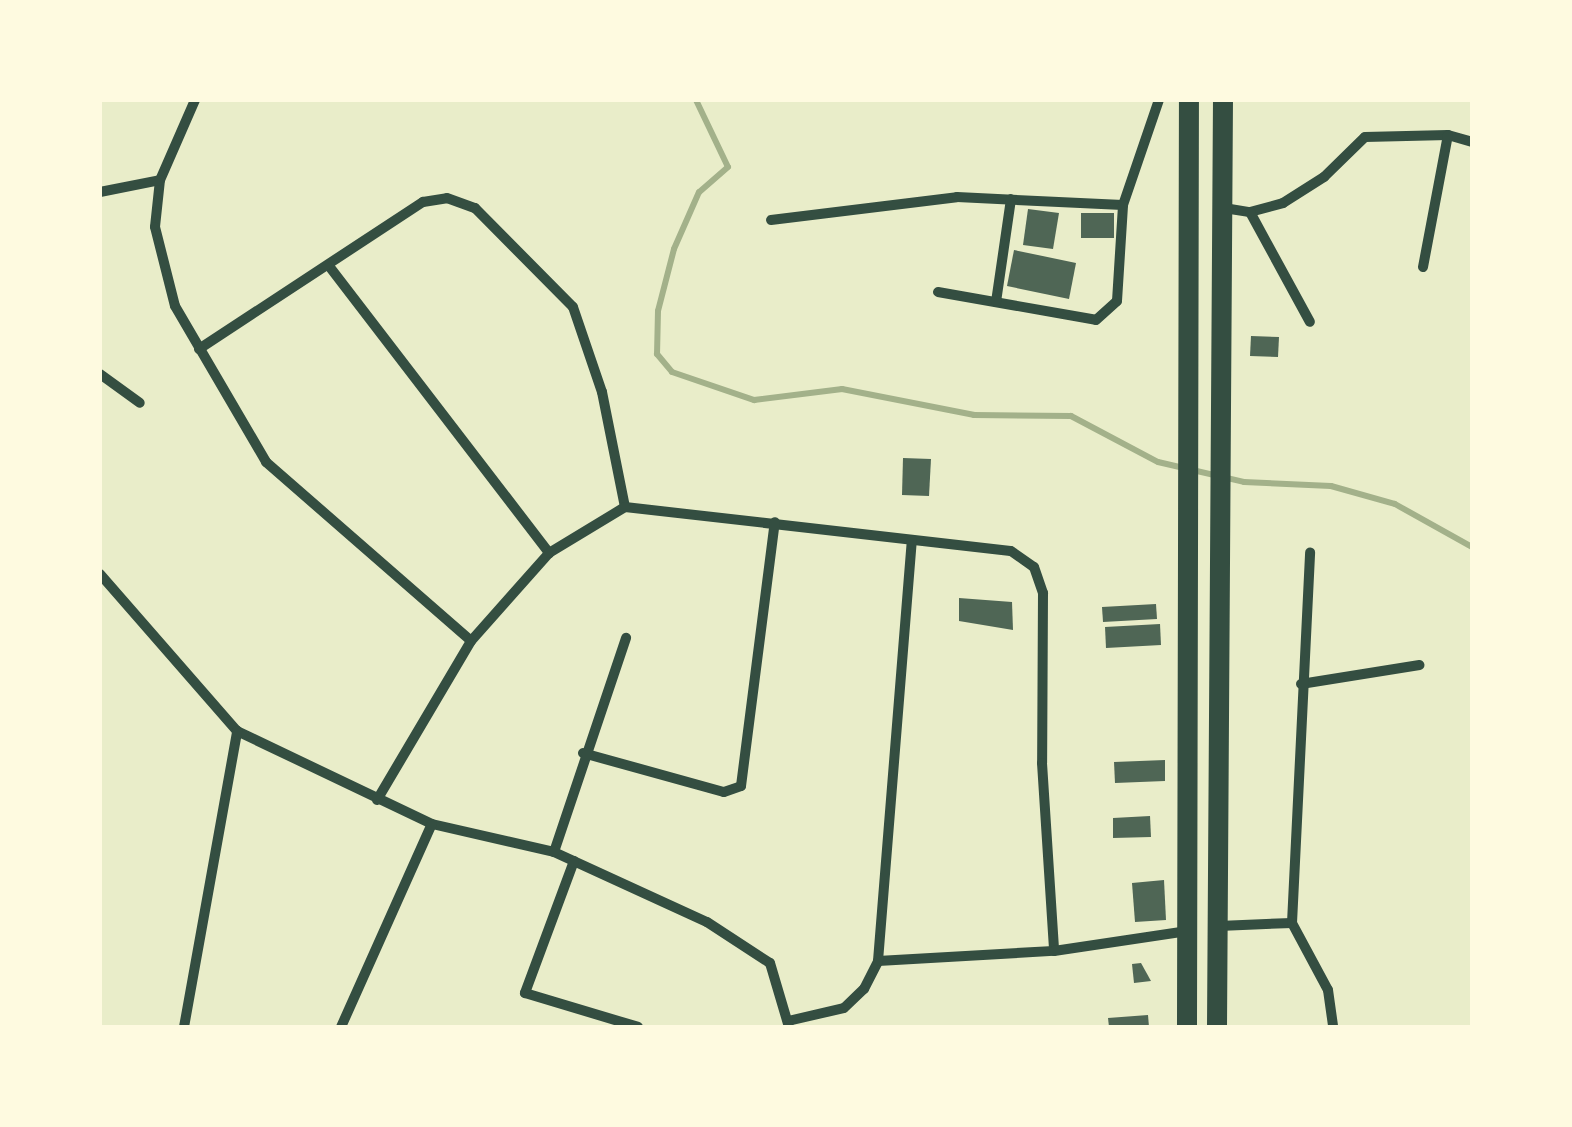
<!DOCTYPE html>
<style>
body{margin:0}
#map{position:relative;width:1572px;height:1127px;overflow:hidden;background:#e9edc9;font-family:"Golos Text",sans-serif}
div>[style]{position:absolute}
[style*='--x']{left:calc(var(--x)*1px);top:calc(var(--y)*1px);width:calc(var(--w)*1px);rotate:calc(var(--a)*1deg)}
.stream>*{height:6px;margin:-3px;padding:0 3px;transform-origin:3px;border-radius:3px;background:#a3b18a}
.building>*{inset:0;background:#4f6655}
.minor>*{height:10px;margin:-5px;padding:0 5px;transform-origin:5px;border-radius:5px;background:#344e41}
.primary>*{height:20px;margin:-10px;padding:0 10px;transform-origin:10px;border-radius:10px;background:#344e41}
span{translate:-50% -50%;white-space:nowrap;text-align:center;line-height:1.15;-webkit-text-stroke:10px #fefae0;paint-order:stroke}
.frame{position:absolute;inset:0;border:102px solid #fefae0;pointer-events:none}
</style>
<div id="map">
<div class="stream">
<div style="--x:696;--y:100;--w:74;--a:64.5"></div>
<div style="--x:728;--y:167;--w:38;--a:139"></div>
<div style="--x:699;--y:192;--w:62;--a:113.7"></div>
<div style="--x:674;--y:249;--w:64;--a:104.5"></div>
<div style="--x:658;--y:311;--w:43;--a:91.3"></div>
<div style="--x:657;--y:354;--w:23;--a:50"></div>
<div style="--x:672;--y:372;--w:87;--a:18.9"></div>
<div style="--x:754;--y:400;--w:89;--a:-7.1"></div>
<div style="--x:842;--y:389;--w:135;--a:11.1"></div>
<div style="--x:974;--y:415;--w:97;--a:0.6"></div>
<div style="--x:1071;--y:416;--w:98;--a:27.9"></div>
<div style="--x:1158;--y:462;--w:88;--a:13.1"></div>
<div style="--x:1244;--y:482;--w:87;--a:2.6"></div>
<div style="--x:1331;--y:486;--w:66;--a:15.7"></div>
<div style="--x:1395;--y:504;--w:88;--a:29.2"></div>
</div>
<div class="building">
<div style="clip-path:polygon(1028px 209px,1059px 213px,1053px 249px,1023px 245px)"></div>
<div style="clip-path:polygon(1081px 213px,1114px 213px,1114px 238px,1081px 238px)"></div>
<div style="clip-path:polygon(1014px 250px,1076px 263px,1069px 299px,1007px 286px)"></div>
<div style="clip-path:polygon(1251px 336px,1279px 337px,1278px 357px,1250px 356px)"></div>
<div style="clip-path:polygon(903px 458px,931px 459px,929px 496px,902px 495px)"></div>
<div style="clip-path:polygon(959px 598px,1012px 602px,1013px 630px,959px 621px)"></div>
<div style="clip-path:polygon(1156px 604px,1157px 619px,1103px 622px,1102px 607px)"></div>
<div style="clip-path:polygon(1160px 624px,1161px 645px,1106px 648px,1105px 627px)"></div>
<div style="clip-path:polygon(1165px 760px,1165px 781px,1115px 783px,1114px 762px)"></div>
<div style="clip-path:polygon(1150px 816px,1151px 837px,1113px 838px,1113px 818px)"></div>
<div style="clip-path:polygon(1164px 880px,1166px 920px,1135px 922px,1132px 883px)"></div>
<div style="clip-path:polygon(1141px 963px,1151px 981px,1134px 983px,1132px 964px)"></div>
<div style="clip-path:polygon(1148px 1015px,1149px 1027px,1109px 1027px,1108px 1018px)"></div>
</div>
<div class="minor">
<div style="--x:195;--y:100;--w:87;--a:113.6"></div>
<div style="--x:160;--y:180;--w:47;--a:96.1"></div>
<div style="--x:155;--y:227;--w:81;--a:75.8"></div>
<div style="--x:175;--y:306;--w:181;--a:59.7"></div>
<div style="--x:266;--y:462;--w:272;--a:41.1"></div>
<div style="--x:100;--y:192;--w:61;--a:-11.3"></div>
<div style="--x:1224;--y:208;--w:26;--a:9"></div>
<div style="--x:1250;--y:212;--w:34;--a:-15"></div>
<div style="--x:1283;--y:203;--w:49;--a:-32.4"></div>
<div style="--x:1324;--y:177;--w:57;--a:-44.3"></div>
<div style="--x:1365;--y:137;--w:83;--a:-1.4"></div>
<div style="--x:1448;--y:135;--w:25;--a:16"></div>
<div style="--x:1250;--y:212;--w:125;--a:61.4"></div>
<div style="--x:771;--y:220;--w:187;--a:-7"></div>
<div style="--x:957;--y:197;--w:166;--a:2.8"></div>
<div style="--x:1123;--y:205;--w:111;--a:-71.1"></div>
<div style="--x:329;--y:266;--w:362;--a:52.5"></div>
<div style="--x:1423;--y:267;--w:134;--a:-79.3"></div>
<div style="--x:938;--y:292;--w:160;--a:10"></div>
<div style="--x:1096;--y:320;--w:28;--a:-42"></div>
<div style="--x:1117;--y:301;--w:96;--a:-86.4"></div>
<div style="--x:996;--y:302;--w:104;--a:-81.7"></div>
<div style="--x:199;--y:349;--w:268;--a:-33.3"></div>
<div style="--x:423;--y:202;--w:24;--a:-9"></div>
<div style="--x:447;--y:198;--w:30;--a:20"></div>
<div style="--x:475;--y:208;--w:139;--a:45.3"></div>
<div style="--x:573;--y:307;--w:90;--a:71.2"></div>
<div style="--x:602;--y:392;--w:117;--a:78.7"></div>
<div style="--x:100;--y:374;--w:49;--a:35.9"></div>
<div style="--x:625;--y:507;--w:388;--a:6.5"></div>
<div style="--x:1011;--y:551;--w:28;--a:35"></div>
<div style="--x:1034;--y:567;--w:28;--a:71"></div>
<div style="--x:1043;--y:593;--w:170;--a:90.3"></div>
<div style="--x:1042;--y:763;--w:188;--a:86.3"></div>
<div style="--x:100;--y:574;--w:208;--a:48.9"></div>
<div style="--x:237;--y:731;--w:216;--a:25.5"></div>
<div style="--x:432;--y:824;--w:125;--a:12.9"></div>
<div style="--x:554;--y:852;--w:168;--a:24.6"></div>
<div style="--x:707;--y:922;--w:75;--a:33.1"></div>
<div style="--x:770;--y:963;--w:67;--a:73.5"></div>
<div style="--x:1301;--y:684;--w:120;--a:-9.1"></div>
<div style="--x:583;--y:753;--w:146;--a:15.5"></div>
<div style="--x:724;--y:792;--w:18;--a:-19"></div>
<div style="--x:741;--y:786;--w:266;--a:-82.7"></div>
<div style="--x:377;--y:800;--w:185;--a:-59.4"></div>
<div style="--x:471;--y:641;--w:118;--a:-48.4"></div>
<div style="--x:549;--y:553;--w:89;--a:-31.2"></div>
<div style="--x:554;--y:852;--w:226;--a:-71.4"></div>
<div style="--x:574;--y:861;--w:141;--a:110.4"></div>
<div style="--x:525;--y:993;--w:118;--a:16.7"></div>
<div style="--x:1292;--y:923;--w:76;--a:61.8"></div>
<div style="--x:1328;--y:990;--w:37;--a:82"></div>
<div style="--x:1219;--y:926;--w:73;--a:-2.4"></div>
<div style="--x:1292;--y:923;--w:371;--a:-87.2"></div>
<div style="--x:878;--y:961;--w:176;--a:-3.3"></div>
<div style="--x:1054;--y:951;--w:135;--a:-8.5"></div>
<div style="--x:788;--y:1021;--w:57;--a:-13.1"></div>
<div style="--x:844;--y:1008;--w:28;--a:-44"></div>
<div style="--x:864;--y:989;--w:31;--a:-63"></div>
<div style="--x:878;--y:961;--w:422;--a:-85.4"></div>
<div style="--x:184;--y:1027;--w:301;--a:-79.8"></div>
<div style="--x:341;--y:1027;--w:222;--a:-65.9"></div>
</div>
<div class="primary">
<div style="--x:1187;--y:1027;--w:927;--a:-89.88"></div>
<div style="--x:1217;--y:1027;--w:927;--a:-89.63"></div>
</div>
<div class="frame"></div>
</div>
